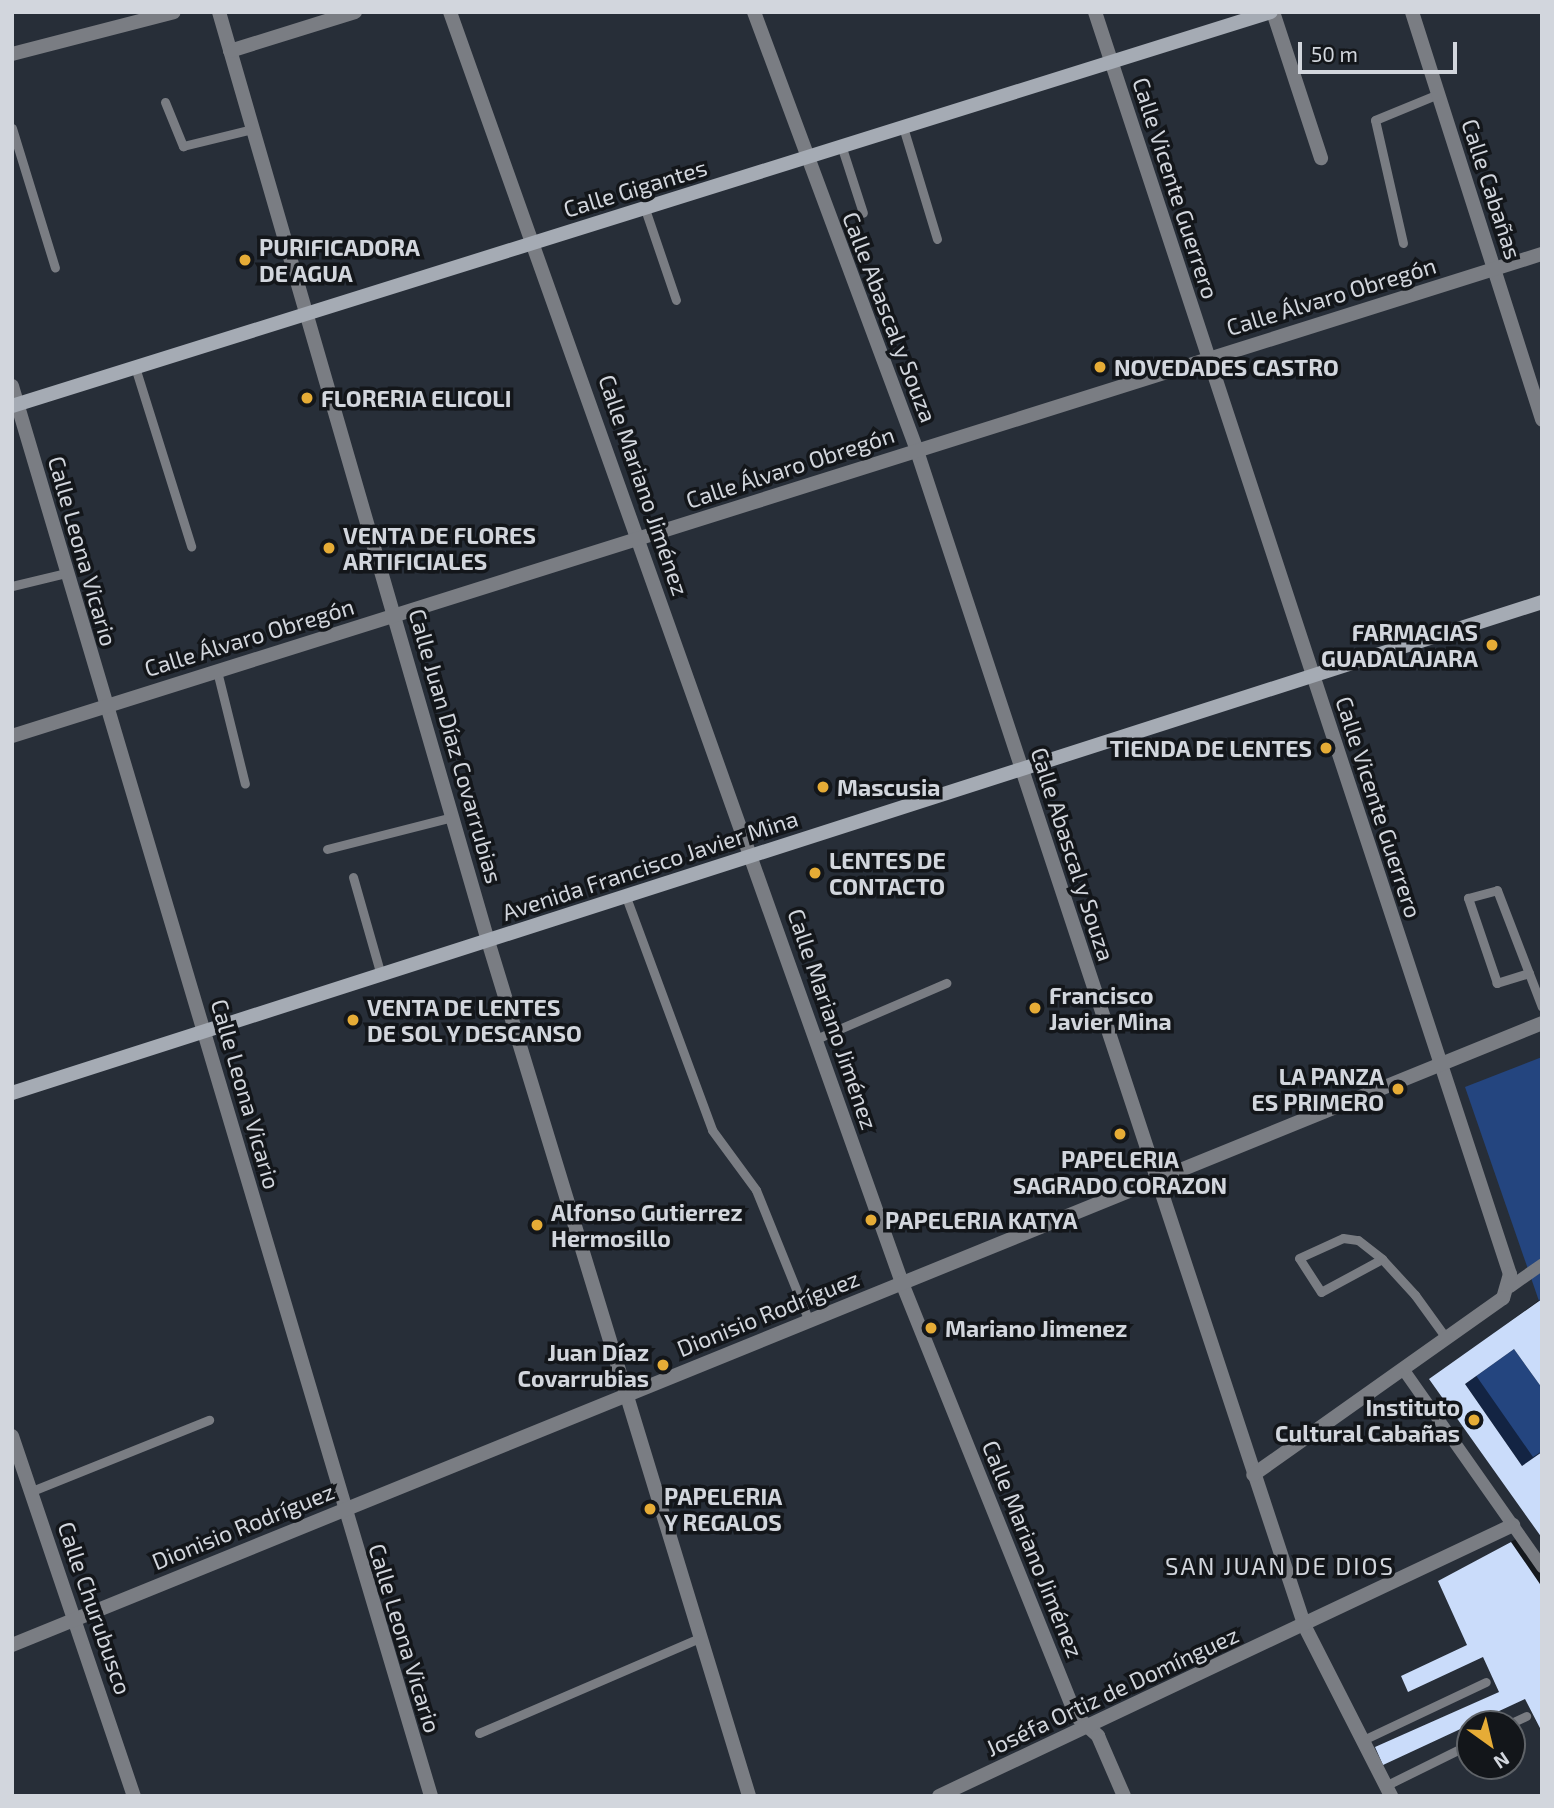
<!DOCTYPE html>
<meta charset="utf-8">
<style>
body{margin:0}
#map{position:relative;width:1554px;height:1808px;overflow:hidden;background:#272e38;font-family:"Exo 2",sans-serif}
div>[style]{position:absolute}
[style*='--x']{left:calc(var(--x)*1px);top:calc(var(--y)*1px);width:calc(var(--w)*1px);rotate:calc(var(--a)*1deg)}
.green>*{inset:0;background:#24457f}
.shadow>*{inset:0;background:#0007}
.building>*{inset:0;background:#cadcfa}
.service>*{height:9px;margin:-4.5px;padding:0 4.5px;transform-origin:4.5px;border-radius:4.5px;background:#7a7d83}
.pedestrian>*{height:12px;margin:-6px;padding:0 6px;transform-origin:6px;border-radius:6px;background:#7a7d83}
.minor>*{height:14px;margin:-7px;padding:0 7px;transform-origin:7px;border-radius:7px;background:#7a7d83}
.secondary>*{height:14px;margin:-7px;padding:0 7px;transform-origin:7px;border-radius:7px;background:#a5abb4}
.dots>*{width:19px;height:19px;translate:-50% -50%;box-sizing:border-box;border:4px solid #13161a;border-radius:50%}
span{translate:-50% -50%;white-space:nowrap;text-align:center;line-height:1.15;-webkit-text-stroke:7px #13161a;paint-order:stroke}
.street-label{font-size:23px;color:#d2d6dd}
.poi-label{font-size:23px;color:#d2d6dd;font-weight:700}
.left{translate:0 -50%;text-align:left}
.right{translate:-100% -50%;text-align:right}
.neighbourhood-label{font-size:24px;color:#d2d6dd;letter-spacing:2px}
.frame{position:absolute;inset:0;border:14px solid #d2d6dd;pointer-events:none}
.north{position:absolute;left:1456px;top:1710px;width:70px;height:70px;box-sizing:border-box;background:#13161a;border:2px solid #5f6368;border-radius:50%;rotate:146deg;font-size:19px;font-weight:700;line-height:28px;text-align:center;color:#d2d6dd}
.north::after{content:'';display:block;margin:auto;width:24px;height:32px;background:#e6ac36;clip-path:polygon(50% 0,100% 100%,50% 72%,0 100%)}
.scale{position:absolute;left:1298px;top:42px;width:159px;height:32px;box-sizing:border-box;border:4px solid #d2d6dd;border-top:0;padding-left:9px;font-size:21px;line-height:24px;white-space:nowrap;color:#d2d6dd;-webkit-text-stroke:5px #13161a;paint-order:stroke}
</style>
<div id="map">
<div class="green">
<div style="clip-path:polygon(1542px 1057px,1542px 1299px,1539px 1301px,1465px 1087px)"></div>
<div style="clip-path:polygon(1514px 1349px,1542px 1388px,1542px 1452px,1522px 1466px,1465px 1384px)"></div>
</div>
<div class="shadow">
<div style="clip-path:polygon(1542px 1298px,1542px 1385px,1515px 1346px,1475px 1374px,1533px 1457px,1542px 1451px,1542px 1535px,1431px 1379px)"></div>
<div style="clip-path:polygon(1516px 1539px,1542px 1576px,1542px 1728px,1526px 1695px,1377px 1748px,1501px 1691px,1483px 1655px,1469px 1644px,1440px 1581px)"></div>
</div>
<div class="building">
<div style="clip-path:polygon(1542px 1299px,1542px 1388px,1514px 1349px,1465px 1384px,1522px 1466px,1542px 1452px,1542px 1538px,1429px 1379px)"></div>
<div style="clip-path:polygon(1511px 1542px,1542px 1587px,1542px 1732px,1525px 1699px,1383px 1765px,1375px 1747px,1499px 1692px,1483px 1657px,1408px 1692px,1401px 1676px,1467px 1645px,1438px 1581px)"></div>
</div>
<div class="service">
<div style="--x:165;--y:102;--w:48;--a:67.8"></div>
<div style="--x:183;--y:146;--w:72;--a:-13.7"></div>
<div style="--x:903;--y:127;--w:117;--a:73.1"></div>
<div style="--x:12;--y:128;--w:146;--a:72.9"></div>
<div style="--x:842;--y:148;--w:68;--a:72.1"></div>
<div style="--x:645;--y:209;--w:96;--a:71.2"></div>
<div style="--x:1403;--y:243;--w:126;--a:-102.8"></div>
<div style="--x:1375;--y:120;--w:68;--a:-22.4"></div>
<div style="--x:135;--y:367;--w:188;--a:72.6"></div>
<div style="--x:12;--y:586;--w:56;--a:-13.5"></div>
<div style="--x:217;--y:671;--w:116;--a:76.1"></div>
<div style="--x:327;--y:849;--w:130;--a:-14.3"></div>
<div style="--x:353;--y:877;--w:102;--a:74.1"></div>
<div style="--x:626;--y:897;--w:248;--a:69.7"></div>
<div style="--x:712;--y:1130;--w:74;--a:53.7"></div>
<div style="--x:756;--y:1190;--w:141;--a:68"></div>
<div style="--x:1529;--y:973;--w:34;--a:163"></div>
<div style="--x:1497;--y:983;--w:90;--a:-108.8"></div>
<div style="--x:1468;--y:898;--w:30;--a:-15"></div>
<div style="--x:1497;--y:890;--w:125;--a:69"></div>
<div style="--x:816;--y:1039;--w:142;--a:-23.3"></div>
<div style="--x:1382;--y:1259;--w:69;--a:151.6"></div>
<div style="--x:1321;--y:1292;--w:40;--a:-122.9"></div>
<div style="--x:1299;--y:1258;--w:48;--a:-24.4"></div>
<div style="--x:1343;--y:1238;--w:15;--a:8"></div>
<div style="--x:1358;--y:1240;--w:31;--a:38"></div>
<div style="--x:1382;--y:1259;--w:49;--a:47.5"></div>
<div style="--x:1415;--y:1295;--w:53;--a:54.2"></div>
<div style="--x:32;--y:1491;--w:191;--a:-21.9"></div>
<div style="--x:1509;--y:1724;--w:19;--a:-25"></div>
<div style="--x:479;--y:1733;--w:241;--a:-23.3"></div>
<div style="--x:1361;--y:1741;--w:138;--a:-25.3"></div>
<div style="--x:1385;--y:1786;--w:95;--a:-26.3"></div>
</div>
<div class="pedestrian">
<div style="--x:1510;--y:1287;--w:39;--a:-35"></div>
<div style="--x:1403;--y:1369;--w:242;--a:54.9"></div>
</div>
<div class="minor">
<div style="--x:219;--y:12;--w:967;--a:73.85"></div>
<div style="--x:488;--y:941;--w:894;--a:73.02"></div>
<div style="--x:450;--y:12;--w:1349;--a:70.42"></div>
<div style="--x:902;--y:1283;--w:467;--a:68.1"></div>
<div style="--x:1076;--y:1716;--w:30;--a:42"></div>
<div style="--x:1098;--y:1736;--w:65;--a:66.6"></div>
<div style="--x:754;--y:12;--w:468;--a:69.6"></div>
<div style="--x:917;--y:451;--w:1238;--a:71.74"></div>
<div style="--x:1305;--y:1627;--w:190;--a:63"></div>
<div style="--x:1095;--y:12;--w:1328;--a:71.8"></div>
<div style="--x:1510;--y:1274;--w:25;--a:106"></div>
<div style="--x:1503;--y:1298;--w:306;--a:144.7"></div>
<div style="--x:1273;--y:12;--w:154;--a:71.8"></div>
<div style="--x:1412;--y:12;--w:428;--a:72.3"></div>
<div style="--x:230;--y:51;--w:131;--a:-17.3"></div>
<div style="--x:12;--y:54;--w:167;--a:-14.5"></div>
<div style="--x:12;--y:386;--w:1471;--a:73.45"></div>
<div style="--x:12;--y:736;--w:1604;--a:-17.49"></div>
<div style="--x:12;--y:1436;--w:380;--a:71.3"></div>
<div style="--x:12;--y:1645;--w:1652;--a:-22.12"></div>
<div style="--x:939;--y:1796;--w:635;--a:-25.27"></div>
</div>
<div class="secondary">
<div style="--x:12;--y:406;--w:1319;--a:-17.38"></div>
<div style="--x:12;--y:1093;--w:1607;--a:-17.79"></div>
</div>
<div class="dots">
<div style="left:245px;top:260px;background:#e6ac36"></div>
<div style="left:1100px;top:367px;background:#e6ac36"></div>
<div style="left:307px;top:398px;background:#e6ac36"></div>
<div style="left:329px;top:548px;background:#e6ac36"></div>
<div style="left:1492px;top:645px;background:#e6ac36"></div>
<div style="left:1326px;top:748px;background:#e6ac36"></div>
<div style="left:823px;top:787px;background:#e6ac36"></div>
<div style="left:815px;top:873px;background:#e6ac36"></div>
<div style="left:1035px;top:1008px;background:#e6ac36"></div>
<div style="left:353px;top:1020px;background:#e6ac36"></div>
<div style="left:1398px;top:1089px;background:#e6ac36"></div>
<div style="left:1120px;top:1134px;background:#e6ac36"></div>
<div style="left:871px;top:1220px;background:#e6ac36"></div>
<div style="left:537px;top:1225px;background:#e6ac36"></div>
<div style="left:931px;top:1328px;background:#e6ac36"></div>
<div style="left:663px;top:1365px;background:#e6ac36"></div>
<div style="left:1474px;top:1420px;background:#e6ac36"></div>
<div style="left:650px;top:1509px;background:#e6ac36"></div>
</div>
<div class="street-label">
<span style="left:635px;top:188px;rotate:-17deg">Calle Gigantes</span>
<span style="left:1176px;top:188px;rotate:72deg">Calle Vicente Guerrero</span>
<span style="left:1492px;top:189px;rotate:72deg">Calle Cabañas</span>
<span style="left:1331px;top:296px;rotate:-17deg">Calle Álvaro Obregón</span>
<span style="left:890px;top:317px;rotate:69deg">Calle Abascal y Souza</span>
<span style="left:790px;top:467px;rotate:-18deg">Calle Álvaro Obregón</span>
<span style="left:644px;top:485px;rotate:71deg">Calle Mariano Jiménez</span>
<span style="left:83px;top:551px;rotate:74deg">Calle Leona Vicario</span>
<span style="left:249px;top:637px;rotate:-17deg">Calle Álvaro Obregón</span>
<span style="left:456px;top:746px;rotate:74deg">Calle Juan Díaz Covarrubias</span>
<span style="left:1379px;top:807px;rotate:72deg">Calle Vicente Guerrero</span>
<span style="left:1073px;top:854px;rotate:72deg">Calle Abascal y Souza</span>
<span style="left:650px;top:865px;rotate:-18deg">Avenida Francisco Javier Mina</span>
<span style="left:833px;top:1019px;rotate:71deg">Calle Mariano Jiménez</span>
<span style="left:246px;top:1094px;rotate:74deg">Calle Leona Vicario</span>
<span style="left:768px;top:1313px;rotate:-22deg">Dionisio Rodríguez</span>
<span style="left:243px;top:1526px;rotate:-22deg">Dionisio Rodríguez</span>
<span style="left:1033px;top:1549px;rotate:68deg">Calle Mariano Jiménez</span>
<span style="left:95px;top:1608px;rotate:71deg">Calle Churubusco</span>
<span style="left:405px;top:1638px;rotate:73deg">Calle Leona Vicario</span>
<span style="left:1112px;top:1691px;rotate:-25deg">Joséfa Ortiz de Domínguez</span>
</div>
<div class="poi-label">
<span class="left" style="left:259px;top:260px">PURIFICADORA<br>DE AGUA</span>
<span class="left" style="left:1114px;top:367px">NOVEDADES CASTRO</span>
<span class="left" style="left:321px;top:398px">FLORERIA ELICOLI</span>
<span class="left" style="left:343px;top:548px">VENTA DE FLORES<br>ARTIFICIALES</span>
<span class="right" style="left:1478px;top:645px">FARMACIAS<br>GUADALAJARA</span>
<span class="right" style="left:1312px;top:748px">TIENDA DE LENTES</span>
<span class="left" style="left:837px;top:787px">Mascusia</span>
<span class="left" style="left:829px;top:873px">LENTES DE<br>CONTACTO</span>
<span class="left" style="left:1049px;top:1008px">Francisco<br>Javier Mina</span>
<span class="left" style="left:367px;top:1020px">VENTA DE LENTES<br>DE SOL Y DESCANSO</span>
<span class="right" style="left:1384px;top:1089px">LA PANZA<br>ES PRIMERO</span>
<span style="left:1120px;top:1172px">PAPELERIA<br>SAGRADO CORAZON</span>
<span class="left" style="left:551px;top:1225px">Alfonso Gutierrez<br>Hermosillo</span>
<span class="left" style="left:885px;top:1220px">PAPELERIA KATYA</span>
<span class="left" style="left:945px;top:1328px">Mariano Jimenez</span>
<span class="right" style="left:649px;top:1365px">Juan Díaz<br>Covarrubias</span>
<span class="right" style="left:1460px;top:1420px">Instituto<br>Cultural Cabañas</span>
<span class="left" style="left:664px;top:1509px">PAPELERIA<br>Y REGALOS</span>
</div>
<div class="neighbourhood-label">
<span style="left:1280px;top:1566px">SAN JUAN DE DIOS</span>
</div>
<div class="frame"></div>
<div class="north">N</div>
<div class="scale">50 m</div>
</div>
